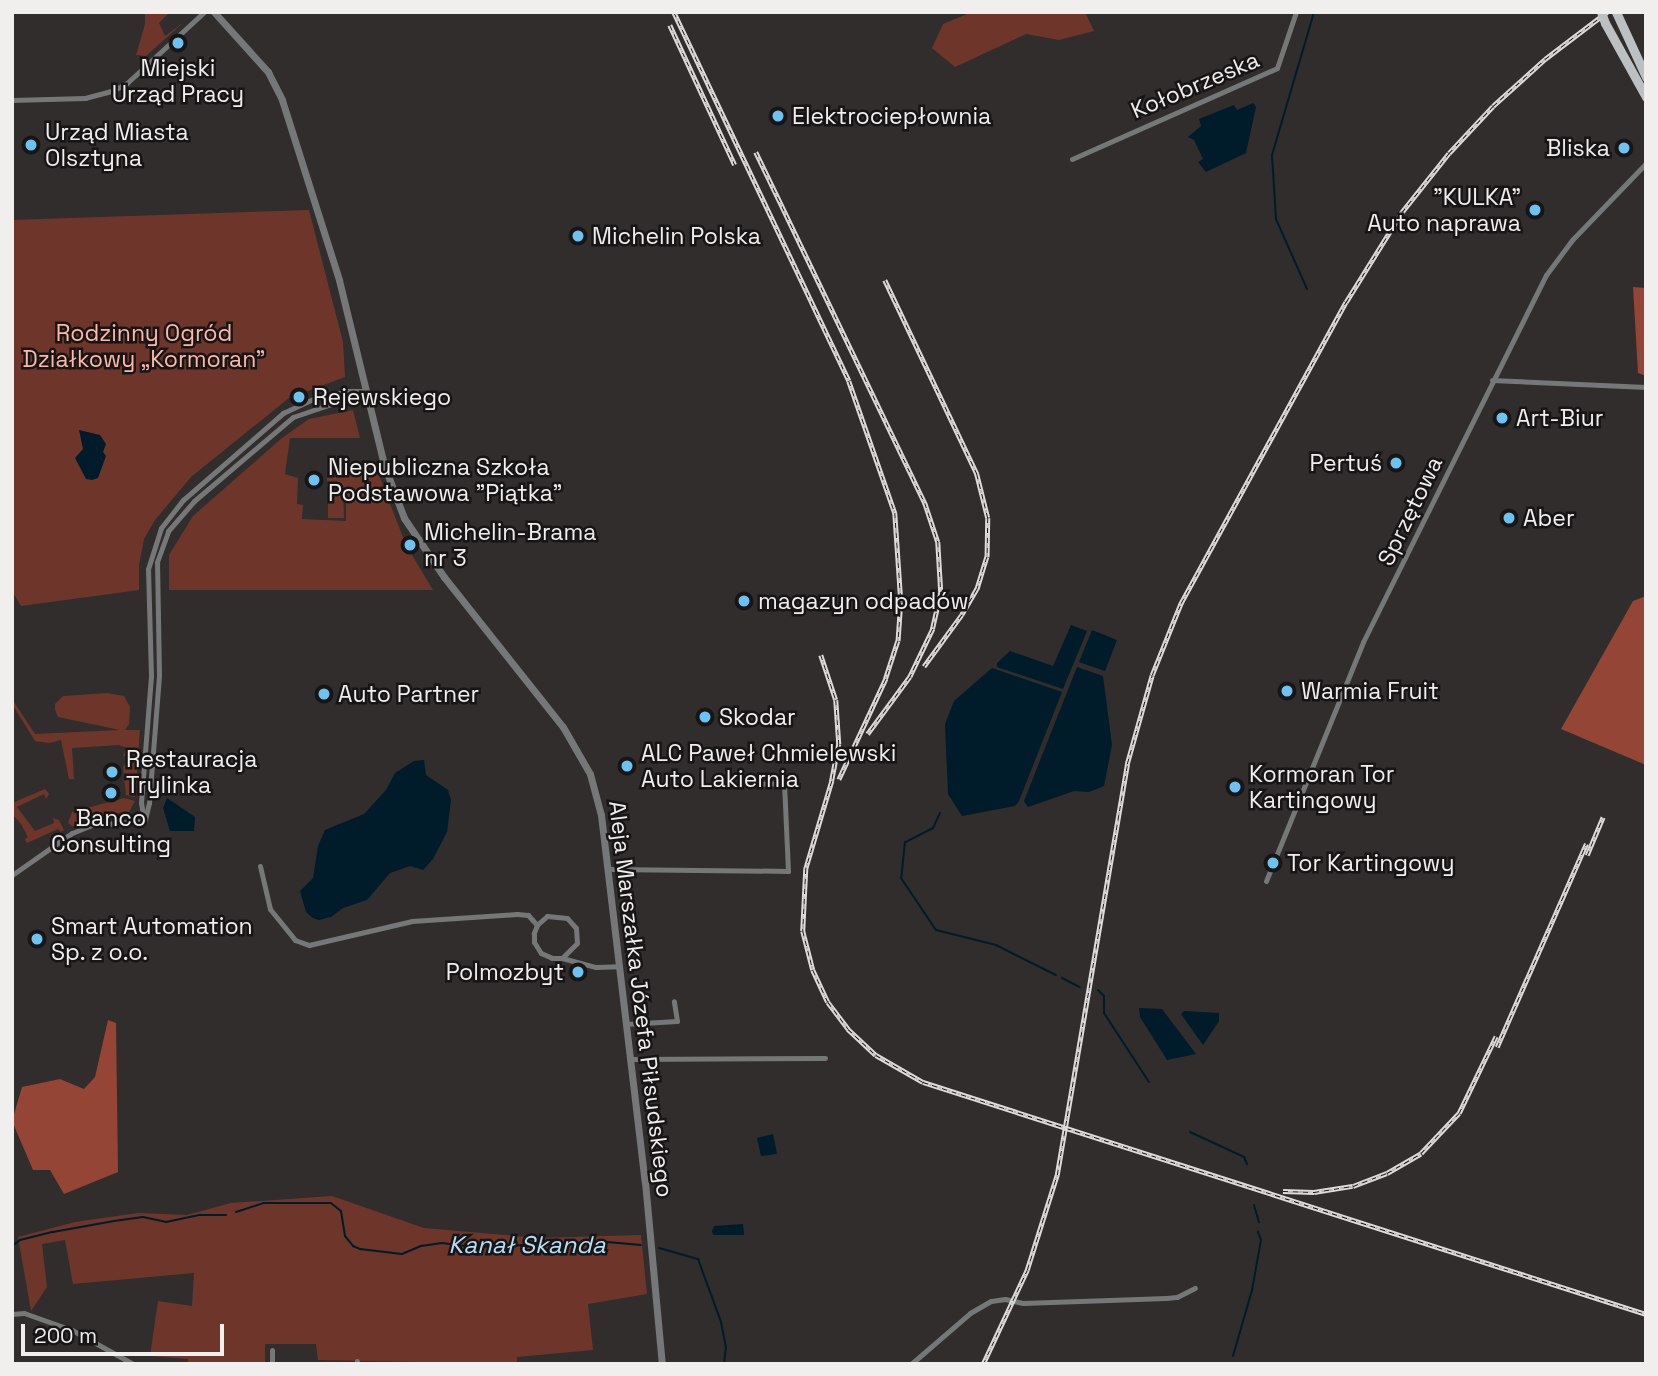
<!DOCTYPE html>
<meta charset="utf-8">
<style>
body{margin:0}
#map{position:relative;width:1658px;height:1376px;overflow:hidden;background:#302d2c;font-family:"Space Grotesk",sans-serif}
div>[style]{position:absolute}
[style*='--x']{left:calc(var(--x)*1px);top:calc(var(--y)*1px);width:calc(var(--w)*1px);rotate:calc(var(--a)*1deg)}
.green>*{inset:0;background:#6e362b}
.forest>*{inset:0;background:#954535}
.water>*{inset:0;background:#001b2a}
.stream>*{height:2px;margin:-1px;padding:0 1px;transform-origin:1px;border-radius:1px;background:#001b2a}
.minor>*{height:5px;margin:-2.5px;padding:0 2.5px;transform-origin:2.5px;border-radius:2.5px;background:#757778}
.tertiary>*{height:7px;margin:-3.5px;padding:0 3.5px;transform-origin:3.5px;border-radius:3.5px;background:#757778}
.primary>*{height:9px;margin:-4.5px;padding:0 4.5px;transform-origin:4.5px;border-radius:4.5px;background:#bdc0c2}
.rail>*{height:4.5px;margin-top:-2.25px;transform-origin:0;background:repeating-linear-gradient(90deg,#171515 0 5px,#dedbda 0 10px);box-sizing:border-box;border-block:2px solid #dedbda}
.primary-bridge>*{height:9px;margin:-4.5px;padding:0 4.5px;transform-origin:4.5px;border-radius:4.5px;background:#bdc0c2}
.dots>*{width:19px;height:19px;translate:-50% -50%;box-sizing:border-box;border:4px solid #171515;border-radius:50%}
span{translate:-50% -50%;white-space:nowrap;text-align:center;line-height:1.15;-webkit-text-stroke:5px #171515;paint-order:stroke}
.poi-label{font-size:23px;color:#f1efee}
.left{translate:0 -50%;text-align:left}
.right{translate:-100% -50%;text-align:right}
.street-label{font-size:23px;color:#f1efee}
.park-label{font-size:23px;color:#feb8a9}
.water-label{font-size:24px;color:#b5dff9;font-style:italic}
.frame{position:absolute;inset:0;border:14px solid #f1efee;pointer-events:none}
.scale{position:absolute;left:21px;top:1324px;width:203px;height:32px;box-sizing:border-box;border:4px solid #f1efee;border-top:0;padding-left:9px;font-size:21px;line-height:24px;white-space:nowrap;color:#f1efee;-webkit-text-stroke:5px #171515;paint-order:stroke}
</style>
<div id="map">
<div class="green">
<div style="clip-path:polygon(145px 12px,170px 12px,159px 23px,165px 36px,184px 22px,146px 56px,136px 55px,145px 24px)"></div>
<div style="clip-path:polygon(972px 12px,1085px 12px,1094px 31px,1059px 40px,1026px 34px,955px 67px,932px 48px,943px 24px)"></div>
<div style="clip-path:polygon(309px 210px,343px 342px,345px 377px,289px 398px,191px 477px,155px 520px,144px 539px,139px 565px,139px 590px,21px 606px,12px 591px,12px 220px)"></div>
<div style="clip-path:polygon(353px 410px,360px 438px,290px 438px,285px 474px,298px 478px,297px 504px,303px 505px,302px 519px,346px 521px,346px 488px,327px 487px,327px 478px,377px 470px,406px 545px,433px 590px,169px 590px,169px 555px,193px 516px,282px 438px,309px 419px)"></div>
<div style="clip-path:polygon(328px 490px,343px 490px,344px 518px,328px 518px)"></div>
<div style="clip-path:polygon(107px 693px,124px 696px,130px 707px,129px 724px,125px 730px,140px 730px,138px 754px,123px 756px,127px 748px,119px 745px,72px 748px,74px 779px,69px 779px,61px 740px,49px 743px,35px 741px,12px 704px,12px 699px,35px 734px,120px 730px,58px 717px,55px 710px,55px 704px,63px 696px)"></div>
<div style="clip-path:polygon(128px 760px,138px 760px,135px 797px,126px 795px,123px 767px)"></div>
<div style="clip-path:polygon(45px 789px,49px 794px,46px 799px,44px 794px,17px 807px,35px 831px,54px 823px,53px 818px,59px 820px,64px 830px,61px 832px,58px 829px,27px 843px,25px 839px,28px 837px,21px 824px,12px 814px,12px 803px)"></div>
<div style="clip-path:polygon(124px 798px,135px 801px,129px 812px,102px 815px,72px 826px,68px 823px,72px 812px)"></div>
<div style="clip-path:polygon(332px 1196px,424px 1228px,538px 1238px,641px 1235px,647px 1294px,588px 1304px,593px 1350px,517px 1357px,517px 1364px,318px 1360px,316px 1344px,265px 1344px,265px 1364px,188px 1364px,188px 1359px,150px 1356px,158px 1301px,192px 1306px,194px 1273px,73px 1284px,65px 1240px,42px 1244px,47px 1287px,31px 1311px,18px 1237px,75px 1222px,138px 1213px,187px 1215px,231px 1203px)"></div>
</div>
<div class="forest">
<div style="clip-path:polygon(1633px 287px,1646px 288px,1646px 376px,1638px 373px)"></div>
<div style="clip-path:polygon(1646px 596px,1646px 765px,1561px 729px,1633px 601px)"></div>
<div style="clip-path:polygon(108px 1020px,116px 1023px,118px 1172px,64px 1194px,50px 1170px,33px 1170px,12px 1121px,22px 1087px,60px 1079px,84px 1089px,95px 1077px)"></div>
</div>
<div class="water">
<div style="clip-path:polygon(1253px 103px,1256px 107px,1246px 153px,1206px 172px,1198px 162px,1203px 159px,1194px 140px,1188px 137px,1201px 126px,1199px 119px,1234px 105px,1237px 110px)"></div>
<div style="clip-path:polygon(79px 430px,100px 435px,106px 444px,103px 452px,106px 456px,98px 478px,92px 480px,86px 479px,75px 458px,83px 449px)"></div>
<div style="clip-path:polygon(1071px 625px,1087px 631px,1063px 689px,997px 667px,997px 663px,1010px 651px,1053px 666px)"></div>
<div style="clip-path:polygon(1092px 630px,1117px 640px,1105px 671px,1079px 662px)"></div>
<div style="clip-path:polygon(1077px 667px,1103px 676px,1112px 745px,1104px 786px,1089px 792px,1074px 791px,1028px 807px,1024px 801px)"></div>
<div style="clip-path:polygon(992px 668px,1062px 692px,1019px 801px,1015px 806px,962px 816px,948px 794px,945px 724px,954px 701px)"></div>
<div style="clip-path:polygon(424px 760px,426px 775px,448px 790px,451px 800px,447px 832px,433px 859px,423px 870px,410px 866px,390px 873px,367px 900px,343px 908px,331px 917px,319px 920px,313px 918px,306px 912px,300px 891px,313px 878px,318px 846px,325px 830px,364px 814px,386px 790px,395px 773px,414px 761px)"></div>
<div style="clip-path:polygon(167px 798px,195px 817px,194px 831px,170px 831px,163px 808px)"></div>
<div style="clip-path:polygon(1139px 1008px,1162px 1009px,1196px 1054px,1167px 1060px,1140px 1017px)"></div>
<div style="clip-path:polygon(1184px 1011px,1219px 1013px,1219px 1021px,1203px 1045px,1181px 1014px)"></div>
<div style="clip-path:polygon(773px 1134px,777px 1154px,761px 1156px,757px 1138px)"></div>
<div style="clip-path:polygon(743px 1224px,744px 1235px,713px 1235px,712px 1231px,714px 1226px)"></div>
</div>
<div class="stream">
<div style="--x:1307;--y:289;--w:77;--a:-113.9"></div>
<div style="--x:1276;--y:219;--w:64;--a:-93.6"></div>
<div style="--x:1272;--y:155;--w:149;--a:-73.6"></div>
<div style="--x:940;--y:813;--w:17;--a:115"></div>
<div style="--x:933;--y:828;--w:31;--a:153"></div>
<div style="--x:905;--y:842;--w:36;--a:96"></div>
<div style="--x:901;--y:878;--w:63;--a:56.1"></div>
<div style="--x:936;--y:930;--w:62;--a:14"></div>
<div style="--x:996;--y:945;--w:67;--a:26.6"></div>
<div style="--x:1062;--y:978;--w:20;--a:27"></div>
<div style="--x:1098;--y:990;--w:8;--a:45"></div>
<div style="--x:1104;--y:996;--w:17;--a:90"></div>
<div style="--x:1104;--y:1013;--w:82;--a:56.9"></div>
<div style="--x:1190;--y:1132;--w:60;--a:24.8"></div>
<div style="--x:1244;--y:1157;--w:8;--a:67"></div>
<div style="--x:1254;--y:1205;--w:18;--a:74"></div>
<div style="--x:236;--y:1212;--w:28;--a:-18"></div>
<div style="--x:263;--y:1203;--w:68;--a:0"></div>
<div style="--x:331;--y:1203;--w:13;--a:39"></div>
<div style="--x:341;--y:1211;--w:25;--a:81"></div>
<div style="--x:345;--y:1236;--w:13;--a:51"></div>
<div style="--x:353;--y:1246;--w:8;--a:23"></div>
<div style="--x:360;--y:1249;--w:42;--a:6.8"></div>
<div style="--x:402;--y:1254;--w:21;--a:-23"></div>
<div style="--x:421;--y:1246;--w:21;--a:-8"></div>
<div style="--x:442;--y:1243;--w:34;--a:7"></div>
<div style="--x:476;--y:1247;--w:131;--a:-2.2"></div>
<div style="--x:607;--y:1242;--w:34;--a:5"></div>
<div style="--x:12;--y:1246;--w:10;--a:-37"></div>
<div style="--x:20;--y:1240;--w:34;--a:-14"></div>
<div style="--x:53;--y:1232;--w:62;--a:-10.2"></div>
<div style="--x:114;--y:1221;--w:29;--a:-8"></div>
<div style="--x:143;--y:1217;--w:24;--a:12"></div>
<div style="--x:166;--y:1222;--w:35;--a:-12"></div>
<div style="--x:200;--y:1215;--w:26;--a:0"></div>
<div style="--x:659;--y:1248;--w:41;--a:15.8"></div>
<div style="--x:698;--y:1259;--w:67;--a:69.9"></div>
<div style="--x:721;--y:1322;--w:25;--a:79"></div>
<div style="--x:726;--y:1347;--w:17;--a:97"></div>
<div style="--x:1233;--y:1356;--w:69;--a:-73.9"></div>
<div style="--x:1252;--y:1290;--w:51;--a:-79.8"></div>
<div style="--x:1261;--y:1240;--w:9;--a:-111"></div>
</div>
<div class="minor">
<div style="--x:12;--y:100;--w:73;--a:-1.6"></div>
<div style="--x:85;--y:98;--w:30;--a:-15"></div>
<div style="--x:114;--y:90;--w:15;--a:-28"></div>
<div style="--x:127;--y:83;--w:105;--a:-42.7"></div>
<div style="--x:1072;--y:159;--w:224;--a:-23.9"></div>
<div style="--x:1277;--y:68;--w:59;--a:-71.3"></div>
<div style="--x:1492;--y:380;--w:154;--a:2.6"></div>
<div style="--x:145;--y:820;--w:17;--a:-77"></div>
<div style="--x:149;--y:803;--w:128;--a:-85.5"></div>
<div style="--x:159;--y:675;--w:113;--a:-91"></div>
<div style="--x:157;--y:562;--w:33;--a:-70"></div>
<div style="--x:168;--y:531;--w:40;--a:-49"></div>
<div style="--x:194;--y:501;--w:130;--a:-40.3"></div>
<div style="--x:293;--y:417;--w:74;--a:-18.9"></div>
<div style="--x:144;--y:821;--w:18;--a:-99"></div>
<div style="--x:141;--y:803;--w:127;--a:-85.5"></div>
<div style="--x:151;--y:676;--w:107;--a:-91.6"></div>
<div style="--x:148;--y:569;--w:43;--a:-72.4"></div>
<div style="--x:161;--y:528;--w:36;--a:-52"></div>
<div style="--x:183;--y:500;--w:133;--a:-41"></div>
<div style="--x:283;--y:413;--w:35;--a:-25"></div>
<div style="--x:315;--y:398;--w:33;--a:-12"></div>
<div style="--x:347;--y:391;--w:19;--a:0"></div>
<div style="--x:260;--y:866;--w:44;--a:76.9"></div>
<div style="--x:270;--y:909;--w:40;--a:51"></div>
<div style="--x:295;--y:940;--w:15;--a:20"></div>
<div style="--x:309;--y:945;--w:106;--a:-13.1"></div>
<div style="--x:412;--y:921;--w:105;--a:-3.8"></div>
<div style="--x:517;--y:914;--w:11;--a:5"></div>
<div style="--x:528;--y:915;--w:13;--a:48"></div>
<div style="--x:608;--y:869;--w:180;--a:0.6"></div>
<div style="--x:788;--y:871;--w:88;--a:-92.6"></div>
<div style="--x:784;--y:783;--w:28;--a:178"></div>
<div style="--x:12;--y:875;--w:73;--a:-35"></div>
<div style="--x:72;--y:833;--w:22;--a:-22"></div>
<div style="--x:92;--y:825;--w:52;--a:-4.4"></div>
<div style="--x:1266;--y:881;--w:258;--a:-67.9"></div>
<div style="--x:1363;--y:642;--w:410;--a:-63.5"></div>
<div style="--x:1546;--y:275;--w:44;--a:-53.4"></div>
<div style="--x:1572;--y:240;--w:107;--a:-46.1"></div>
<div style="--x:562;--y:958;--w:21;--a:-45"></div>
<div style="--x:577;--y:943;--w:15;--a:-94"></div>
<div style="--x:576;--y:928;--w:13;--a:-132"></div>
<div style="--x:567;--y:918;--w:20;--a:-174"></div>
<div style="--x:547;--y:916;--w:13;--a:138"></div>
<div style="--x:537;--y:925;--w:9;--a:111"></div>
<div style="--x:534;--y:933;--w:9;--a:90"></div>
<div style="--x:534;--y:942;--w:13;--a:58"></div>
<div style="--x:541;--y:953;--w:12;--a:24"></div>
<div style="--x:552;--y:958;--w:10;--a:0"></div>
<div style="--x:562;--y:958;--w:35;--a:15"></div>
<div style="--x:596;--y:967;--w:23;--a:-2"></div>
<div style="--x:626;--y:1024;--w:51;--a:-3.4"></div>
<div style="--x:677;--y:1021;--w:20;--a:-99"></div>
<div style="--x:630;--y:1059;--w:195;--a:-0.3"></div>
<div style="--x:12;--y:1314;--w:12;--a:-5"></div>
<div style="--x:24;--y:1313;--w:51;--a:19.5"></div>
<div style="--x:72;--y:1330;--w:70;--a:29.1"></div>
<div style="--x:272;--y:1350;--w:14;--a:90"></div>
<div style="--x:357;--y:1361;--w:3;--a:72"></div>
<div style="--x:911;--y:1364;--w:78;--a:-40.8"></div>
<div style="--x:970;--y:1313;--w:24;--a:-30"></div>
<div style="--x:991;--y:1301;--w:14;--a:-8"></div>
<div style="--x:1005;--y:1299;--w:18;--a:13"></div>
<div style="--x:1023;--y:1303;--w:143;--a:-2"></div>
<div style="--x:1166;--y:1298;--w:11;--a:-5"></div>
<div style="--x:1177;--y:1297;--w:20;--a:-27"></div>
</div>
<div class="tertiary">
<div style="--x:214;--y:12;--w:81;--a:48"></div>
<div style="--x:268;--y:72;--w:31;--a:63"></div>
<div style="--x:282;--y:100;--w:189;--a:72.4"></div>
<div style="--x:339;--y:280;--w:190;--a:76.3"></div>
<div style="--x:384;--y:465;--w:57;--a:69.3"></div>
<div style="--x:404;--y:518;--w:71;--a:55.9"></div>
<div style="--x:444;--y:577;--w:191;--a:51.6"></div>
<div style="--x:563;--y:727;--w:54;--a:60.1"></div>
<div style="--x:590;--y:774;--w:42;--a:75"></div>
<div style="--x:601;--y:815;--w:370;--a:83.2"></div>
<div style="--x:645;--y:1182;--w:183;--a:84.7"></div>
</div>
<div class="primary">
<div style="--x:1616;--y:12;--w:72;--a:65.2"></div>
<div style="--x:1605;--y:23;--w:85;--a:61"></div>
</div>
<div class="rail">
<div style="--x:674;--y:12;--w:408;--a:64.6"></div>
<div style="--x:849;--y:381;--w:140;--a:70.8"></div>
<div style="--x:895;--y:513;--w:89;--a:86.1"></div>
<div style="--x:901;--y:602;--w:39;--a:94"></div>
<div style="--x:898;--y:641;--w:40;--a:108"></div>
<div style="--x:886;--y:679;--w:111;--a:115"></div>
<div style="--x:670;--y:25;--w:154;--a:65.1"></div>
<div style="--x:756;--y:152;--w:390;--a:64.3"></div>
<div style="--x:925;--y:503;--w:41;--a:71.6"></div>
<div style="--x:938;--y:542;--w:51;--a:86.6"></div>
<div style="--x:941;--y:593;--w:37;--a:103"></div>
<div style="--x:933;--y:629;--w:53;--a:115.6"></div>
<div style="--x:910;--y:677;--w:71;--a:126.4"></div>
<div style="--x:885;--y:280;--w:215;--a:64.6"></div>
<div style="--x:977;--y:474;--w:45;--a:76"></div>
<div style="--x:988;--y:518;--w:39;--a:91"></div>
<div style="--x:987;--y:557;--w:34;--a:107"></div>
<div style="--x:977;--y:589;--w:30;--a:120"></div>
<div style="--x:962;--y:615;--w:64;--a:126.2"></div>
<div style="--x:821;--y:655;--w:47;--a:71.6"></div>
<div style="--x:836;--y:700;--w:44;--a:86.1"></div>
<div style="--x:839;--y:744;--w:38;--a:101"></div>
<div style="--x:832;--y:781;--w:92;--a:106.5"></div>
<div style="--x:806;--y:869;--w:62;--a:92.8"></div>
<div style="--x:803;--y:931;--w:40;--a:75.6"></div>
<div style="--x:813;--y:970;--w:35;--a:65"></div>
<div style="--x:828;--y:1002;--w:34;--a:53"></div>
<div style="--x:848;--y:1029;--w:38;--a:43"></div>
<div style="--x:876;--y:1055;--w:54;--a:29.9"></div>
<div style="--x:923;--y:1082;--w:759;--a:17.79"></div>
<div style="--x:1587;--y:855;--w:41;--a:-67.2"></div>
<div style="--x:1497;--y:1047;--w:222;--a:-66.3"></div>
<div style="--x:1283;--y:1191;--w:31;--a:2"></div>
<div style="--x:1314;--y:1192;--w:39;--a:-9"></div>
<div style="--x:1353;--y:1186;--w:36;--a:-21"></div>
<div style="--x:1387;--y:1173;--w:39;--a:-30"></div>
<div style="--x:1421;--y:1153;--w:55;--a:-46.5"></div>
<div style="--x:1459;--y:1113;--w:85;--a:-64.3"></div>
<div style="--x:983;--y:1364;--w:104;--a:-64.9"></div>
<div style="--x:1027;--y:1270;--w:100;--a:-72.5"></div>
<div style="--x:1057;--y:1175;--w:417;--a:-80.3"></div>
<div style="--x:1127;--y:764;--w:92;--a:-74.3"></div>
<div style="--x:1152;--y:675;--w:78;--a:-68.1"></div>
<div style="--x:1181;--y:603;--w:343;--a:-61.3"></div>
<div style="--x:1346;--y:302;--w:106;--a:-58.1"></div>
<div style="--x:1402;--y:212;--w:75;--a:-51.5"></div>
<div style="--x:1449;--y:153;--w:64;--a:-46.9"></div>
<div style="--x:1493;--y:106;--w:70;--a:-42.1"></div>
<div style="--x:1545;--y:59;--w:78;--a:-37.2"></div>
</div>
<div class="primary-bridge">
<div style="--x:1601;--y:12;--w:12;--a:70"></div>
</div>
<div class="dots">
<div style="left:178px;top:43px;background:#6cc3f2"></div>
<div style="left:778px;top:116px;background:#6cc3f2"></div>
<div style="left:31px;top:145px;background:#6cc3f2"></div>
<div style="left:1624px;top:148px;background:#6cc3f2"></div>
<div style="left:1535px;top:210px;background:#6cc3f2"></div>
<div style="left:578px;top:236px;background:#6cc3f2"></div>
<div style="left:299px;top:397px;background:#6cc3f2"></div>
<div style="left:1502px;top:418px;background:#6cc3f2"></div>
<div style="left:1396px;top:463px;background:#6cc3f2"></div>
<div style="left:314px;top:480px;background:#6cc3f2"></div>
<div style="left:1509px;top:518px;background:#6cc3f2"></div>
<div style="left:410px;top:545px;background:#6cc3f2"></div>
<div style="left:744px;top:601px;background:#6cc3f2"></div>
<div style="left:1287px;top:691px;background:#6cc3f2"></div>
<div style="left:324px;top:694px;background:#6cc3f2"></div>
<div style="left:705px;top:717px;background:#6cc3f2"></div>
<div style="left:627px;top:766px;background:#6cc3f2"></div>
<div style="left:112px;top:772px;background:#6cc3f2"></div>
<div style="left:1235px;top:787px;background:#6cc3f2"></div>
<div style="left:111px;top:793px;background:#6cc3f2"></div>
<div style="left:1273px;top:863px;background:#6cc3f2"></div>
<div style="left:37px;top:939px;background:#6cc3f2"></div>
<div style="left:578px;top:972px;background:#6cc3f2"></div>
</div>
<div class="poi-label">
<span style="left:178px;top:81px">Miejski<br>Urząd Pracy</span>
<span class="left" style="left:792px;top:116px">Elektrociepłownia</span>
<span class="left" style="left:45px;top:145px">Urząd Miasta<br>Olsztyna</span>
<span class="right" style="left:1610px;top:148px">Bliska</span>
<span class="right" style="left:1521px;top:210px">"KULKA"<br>Auto naprawa</span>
<span class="left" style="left:592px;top:236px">Michelin Polska</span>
<span class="left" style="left:313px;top:397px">Rejewskiego</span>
<span class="left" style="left:1516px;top:418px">Art-Biur</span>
<span class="right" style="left:1382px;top:463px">Pertuś</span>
<span class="left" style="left:328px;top:480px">Niepubliczna Szkoła<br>Podstawowa "Piątka"</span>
<span class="left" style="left:1523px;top:518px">Aber</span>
<span class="left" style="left:424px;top:545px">Michelin-Brama<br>nr 3</span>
<span class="left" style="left:758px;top:601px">magazyn odpadów</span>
<span class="left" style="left:1301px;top:691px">Warmia Fruit</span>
<span class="left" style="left:338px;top:694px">Auto Partner</span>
<span class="left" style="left:719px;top:717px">Skodar</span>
<span class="left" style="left:641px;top:766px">ALC Paweł Chmielewski<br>Auto Lakiernia</span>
<span class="left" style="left:126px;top:772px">Restauracja<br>Trylinka</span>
<span class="left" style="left:1249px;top:787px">Kormoran Tor<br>Kartingowy</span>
<span style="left:111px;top:831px">Banco<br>Consulting</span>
<span class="left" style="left:1287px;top:863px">Tor Kartingowy</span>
<span class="left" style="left:51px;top:939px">Smart Automation<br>Sp. z o.o.</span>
<span class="right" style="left:564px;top:972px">Polmozbyt</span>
</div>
<div class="street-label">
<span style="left:1195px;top:85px;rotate:-23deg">Kołobrzeska</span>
<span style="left:1410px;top:511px;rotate:-64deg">Sprzętowa</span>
<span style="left:641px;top:999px;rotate:83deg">Aleja Marszałka Józefa Piłsudskiego</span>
</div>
<div class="park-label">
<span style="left:144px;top:346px">Rodzinny Ogród<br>Działkowy „Kormoran”</span>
</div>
<div class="water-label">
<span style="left:527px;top:1245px">Kanał Skanda</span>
</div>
<div class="frame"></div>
<div class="scale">200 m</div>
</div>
